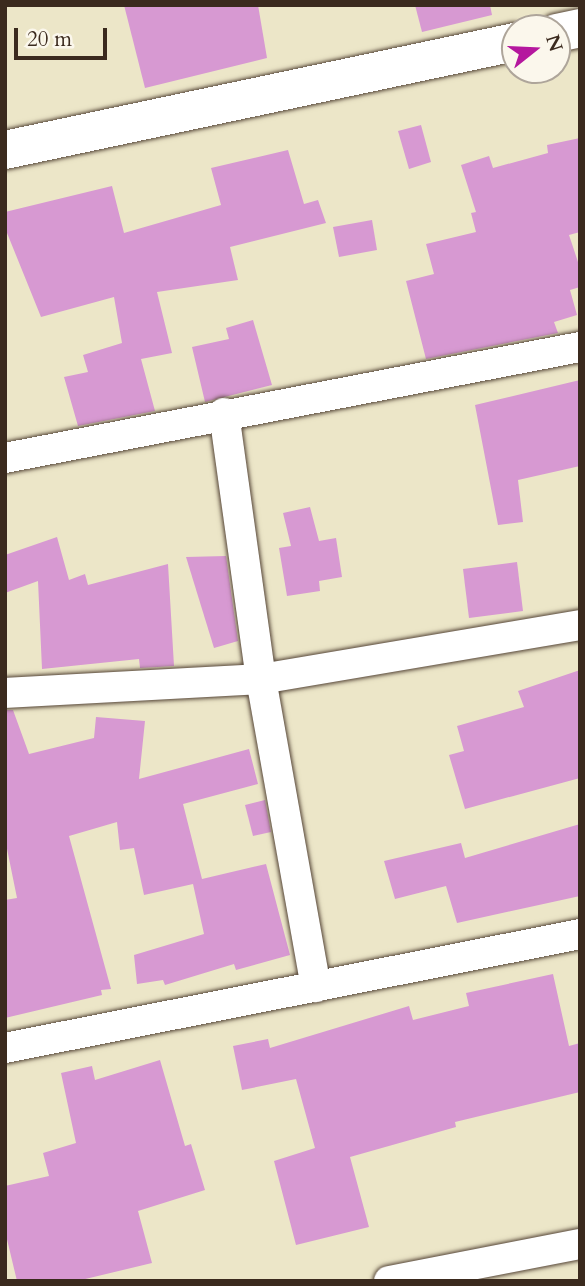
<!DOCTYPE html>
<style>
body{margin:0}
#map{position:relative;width:585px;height:1286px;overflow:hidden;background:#ece6c8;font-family:Cardo,serif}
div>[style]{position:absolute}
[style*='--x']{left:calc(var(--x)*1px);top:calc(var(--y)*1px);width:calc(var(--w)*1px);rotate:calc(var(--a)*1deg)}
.building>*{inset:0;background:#d799d2}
.roads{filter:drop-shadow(0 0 2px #564638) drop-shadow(0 0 2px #564638)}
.street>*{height:30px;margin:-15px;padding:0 15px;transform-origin:15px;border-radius:15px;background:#fff}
.secondary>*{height:38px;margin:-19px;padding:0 19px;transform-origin:19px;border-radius:19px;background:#fff}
span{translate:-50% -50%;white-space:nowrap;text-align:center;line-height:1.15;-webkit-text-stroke:5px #fbf7ec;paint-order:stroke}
.frame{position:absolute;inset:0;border:7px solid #3b2a1e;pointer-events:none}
.north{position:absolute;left:501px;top:14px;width:70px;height:70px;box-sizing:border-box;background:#fbf7ec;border:2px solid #aea59a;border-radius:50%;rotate:72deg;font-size:19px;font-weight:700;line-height:28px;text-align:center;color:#3b2a1e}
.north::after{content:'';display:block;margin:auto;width:24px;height:32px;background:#b5179e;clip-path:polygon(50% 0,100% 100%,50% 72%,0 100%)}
.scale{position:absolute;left:14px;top:28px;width:93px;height:32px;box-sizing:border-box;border:4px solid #3b2a1e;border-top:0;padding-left:9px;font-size:21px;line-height:24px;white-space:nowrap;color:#3b2a1e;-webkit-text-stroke:5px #fbf7ec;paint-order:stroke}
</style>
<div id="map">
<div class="building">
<div style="clip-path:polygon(124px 5px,258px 5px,267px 58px,145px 88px)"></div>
<div style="clip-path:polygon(415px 5px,490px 5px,492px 15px,422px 32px)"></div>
<div style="clip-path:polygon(421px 125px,431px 162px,409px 169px,398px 131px)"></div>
<div style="clip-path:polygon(580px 138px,580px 232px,569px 235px,580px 268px,580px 287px,570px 290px,577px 315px,554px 322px,558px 333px,426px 359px,406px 281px,434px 274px,426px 244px,476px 232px,471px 213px,476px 212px,461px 165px,489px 156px,493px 168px,548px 153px,547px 145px)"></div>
<div style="clip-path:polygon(288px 150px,304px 204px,318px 200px,326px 223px,230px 247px,238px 280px,157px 292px,172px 353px,141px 359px,155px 411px,78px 426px,64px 377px,88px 372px,83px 355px,122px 343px,114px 297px,41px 317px,5px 228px,5px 212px,112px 186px,124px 233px,221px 205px,211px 168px)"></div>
<div style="clip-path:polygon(372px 220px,377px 250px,339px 257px,333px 227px)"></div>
<div style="clip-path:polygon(253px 320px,272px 385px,205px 402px,192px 347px,229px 339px,226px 328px)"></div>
<div style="clip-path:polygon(580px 380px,580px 466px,518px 480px,523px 522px,498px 525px,475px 405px)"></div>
<div style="clip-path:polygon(310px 507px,319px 541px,336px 538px,342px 577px,319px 581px,320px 591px,287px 596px,279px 548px,291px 546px,283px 513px)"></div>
<div style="clip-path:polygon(57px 537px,69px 580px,85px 574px,88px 585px,168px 564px,174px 666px,140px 668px,139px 659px,42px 669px,38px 581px,5px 593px,5px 555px)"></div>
<div style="clip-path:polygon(226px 556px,238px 641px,214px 648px,186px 557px)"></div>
<div style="clip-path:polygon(517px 562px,523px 611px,469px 618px,463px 569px)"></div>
<div style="clip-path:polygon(580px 670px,580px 778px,465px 809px,449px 755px,464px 751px,457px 726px,524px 707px,518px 691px)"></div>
<div style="clip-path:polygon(5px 710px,13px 710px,29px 754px,94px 738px,96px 717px,145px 721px,139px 779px,249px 749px,258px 784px,183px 804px,202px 879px,266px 864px,290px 955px,236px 970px,234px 964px,165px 985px,163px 980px,137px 984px,134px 955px,204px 934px,193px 884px,144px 895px,134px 848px,120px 850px,117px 822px,69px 836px,111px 989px,101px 990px,102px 995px,5px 1018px,5px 900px,17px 898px,5px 839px)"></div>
<div style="clip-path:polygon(265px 800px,271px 832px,253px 836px,245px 805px)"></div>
<div style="clip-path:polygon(580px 824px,580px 896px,457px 923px,446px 886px,395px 899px,384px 861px,461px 843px,465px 858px)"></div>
<div style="clip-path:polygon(553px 974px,569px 1046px,580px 1043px,580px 1092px,455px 1122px,456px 1127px,350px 1157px,369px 1227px,296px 1245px,274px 1161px,315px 1148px,296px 1079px,242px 1090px,233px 1046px,268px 1039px,270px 1048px,409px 1006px,413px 1020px,469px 1006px,466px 993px)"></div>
<div style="clip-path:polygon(160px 1060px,185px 1146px,191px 1144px,205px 1190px,138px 1211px,152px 1263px,77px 1281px,17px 1281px,5px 1231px,5px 1186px,49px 1176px,43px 1153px,76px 1143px,61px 1073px,92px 1066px,95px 1080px)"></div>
</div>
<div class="roads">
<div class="street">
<div style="--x:224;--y:413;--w:269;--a:82.1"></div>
<div style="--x:261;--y:679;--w:313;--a:79.9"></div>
<div style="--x:5;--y:458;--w:586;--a:-10.93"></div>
<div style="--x:5;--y:693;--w:256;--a:-3.1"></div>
<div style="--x:261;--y:679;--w:324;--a:-9.6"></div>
<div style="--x:5;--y:1048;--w:586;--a:-11.21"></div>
<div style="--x:389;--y:1281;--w:195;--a:-11"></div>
</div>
<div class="secondary">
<div style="--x:557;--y:33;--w:24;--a:-12"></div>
<div style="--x:5;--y:150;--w:521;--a:-11.96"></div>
</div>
</div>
<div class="frame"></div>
<div class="north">N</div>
<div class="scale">20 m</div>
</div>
